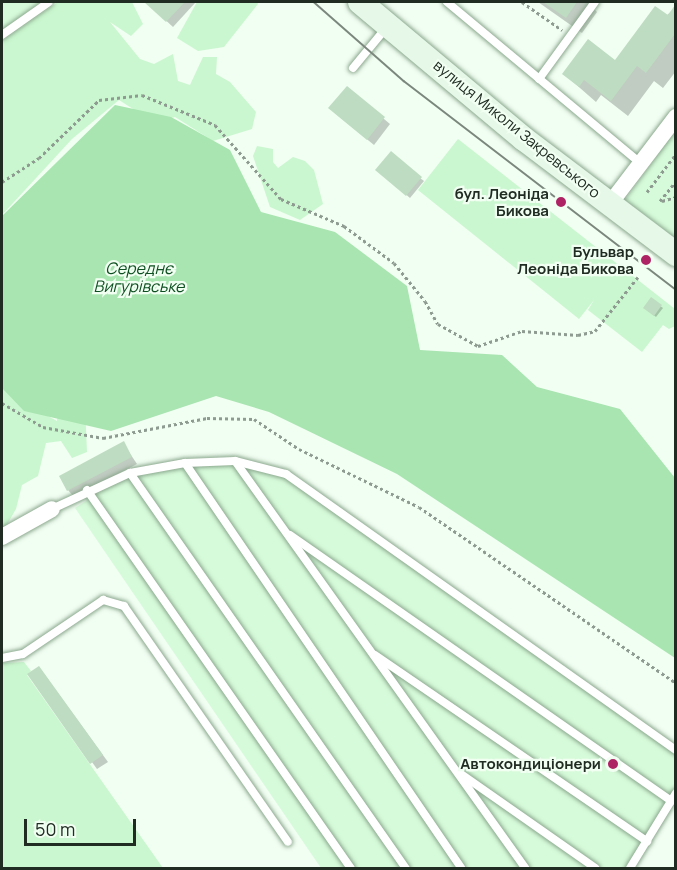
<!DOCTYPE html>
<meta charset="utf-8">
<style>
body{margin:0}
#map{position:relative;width:677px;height:870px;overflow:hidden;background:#f1fef2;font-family:Manrope,sans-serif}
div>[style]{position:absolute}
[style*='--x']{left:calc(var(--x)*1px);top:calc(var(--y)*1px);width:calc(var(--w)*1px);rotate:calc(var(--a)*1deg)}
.built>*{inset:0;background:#d6fbda}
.green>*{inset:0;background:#caf7cf}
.water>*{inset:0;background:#a8e5b0}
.shadow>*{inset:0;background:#0003}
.building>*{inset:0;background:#bedcc1}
.path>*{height:3px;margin-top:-1.5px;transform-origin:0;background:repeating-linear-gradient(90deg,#8e9b90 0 3px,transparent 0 6px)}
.roads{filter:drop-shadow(0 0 2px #8ba88e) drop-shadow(0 0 2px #8ba88e)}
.lane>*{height:8px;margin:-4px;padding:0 4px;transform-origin:4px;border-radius:4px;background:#fff}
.street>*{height:16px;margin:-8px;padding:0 8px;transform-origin:8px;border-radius:8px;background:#fff}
.secondary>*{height:24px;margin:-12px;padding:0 12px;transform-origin:12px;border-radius:12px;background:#e6f8e8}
.tram>*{height:1.5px;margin:-0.75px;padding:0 0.75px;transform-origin:0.75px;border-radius:0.75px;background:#7b877c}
.dots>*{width:16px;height:16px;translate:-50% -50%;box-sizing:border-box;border:3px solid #f1fef2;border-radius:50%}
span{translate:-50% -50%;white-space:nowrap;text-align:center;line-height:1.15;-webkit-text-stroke:4.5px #f1fef2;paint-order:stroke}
.street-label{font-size:15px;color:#202c22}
.poi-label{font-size:15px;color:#202c22;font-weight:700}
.right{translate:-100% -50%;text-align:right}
.water-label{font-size:16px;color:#0d4f20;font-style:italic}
.frame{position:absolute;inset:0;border:3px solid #202c22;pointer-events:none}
.scale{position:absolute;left:24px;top:819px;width:112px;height:27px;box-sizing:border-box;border:3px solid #202c22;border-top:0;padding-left:8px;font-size:18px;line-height:21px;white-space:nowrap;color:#202c22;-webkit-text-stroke:4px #f1fef2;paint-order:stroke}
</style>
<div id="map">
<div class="built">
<div style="clip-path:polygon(2px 2px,57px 2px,2px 41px)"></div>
<div style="clip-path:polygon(675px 131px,675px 238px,625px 200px)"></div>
<div style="clip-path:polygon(235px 461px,286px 474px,675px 750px,675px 793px,630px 868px,321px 868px,75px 508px,130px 473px)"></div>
</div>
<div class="green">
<div style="clip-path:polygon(58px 2px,132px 2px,143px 24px,131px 36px,110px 22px,140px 59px,154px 64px,173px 54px,178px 81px,190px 85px,203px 57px,217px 57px,216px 74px,230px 82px,256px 112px,252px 129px,213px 141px,175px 117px,155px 123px,119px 100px,72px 139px,2px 215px,2px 41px)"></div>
<div style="clip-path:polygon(197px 2px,257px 2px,258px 4px,224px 47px,198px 51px,177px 38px)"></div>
<div style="clip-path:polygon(458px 139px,675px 309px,675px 326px,669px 329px,663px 325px,642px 352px,588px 310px,594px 300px,579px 319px,418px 190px)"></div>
<div style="clip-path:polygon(257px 146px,273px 149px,273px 162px,278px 168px,293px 157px,305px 161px,314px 170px,323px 204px,300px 220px,270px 207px,253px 156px)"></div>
<div style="clip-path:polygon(2px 351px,37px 410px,57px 421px,58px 400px,85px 406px,87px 452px,72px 458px,61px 441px,46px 443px,38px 476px,22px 485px,16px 509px,2px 533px)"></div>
<div style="clip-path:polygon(24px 662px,31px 671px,27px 675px,163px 868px,2px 868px,2px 663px)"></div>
</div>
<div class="water">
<div style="clip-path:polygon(115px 105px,171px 117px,230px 150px,261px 212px,335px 232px,407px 286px,420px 350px,502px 355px,537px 387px,620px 409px,675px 478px,675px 658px,397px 474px,269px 412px,216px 396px,111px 431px,24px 411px,2px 388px,2px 216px)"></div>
</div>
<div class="shadow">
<div style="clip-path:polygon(146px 2px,193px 2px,195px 3px,173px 27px)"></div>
<div style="clip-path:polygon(538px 2px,587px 2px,597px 12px,582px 33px)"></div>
<div style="clip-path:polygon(676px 7px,676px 71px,663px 88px,654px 81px,628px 116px,601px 95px,596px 102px,564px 74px,615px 62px)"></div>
<div style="clip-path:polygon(347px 88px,390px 124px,374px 145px,336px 114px)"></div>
<div style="clip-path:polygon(381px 173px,420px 178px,424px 181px,410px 198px)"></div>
<div style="clip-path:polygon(652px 300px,663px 308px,656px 317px,645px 308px)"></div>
<div style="clip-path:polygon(123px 443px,137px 464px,74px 497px,68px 490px)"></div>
<div style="clip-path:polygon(39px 667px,108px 762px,97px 769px,29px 675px)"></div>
</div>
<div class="building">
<div style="clip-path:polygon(144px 2px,185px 2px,166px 22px)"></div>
<div style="clip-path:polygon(543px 2px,577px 2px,566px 18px)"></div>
<div style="clip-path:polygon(675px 5px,675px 34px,646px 73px,637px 66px,611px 101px,584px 80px,579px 87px,562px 74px,588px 39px,615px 60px,655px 6px,668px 15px)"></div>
<div style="clip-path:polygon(347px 86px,385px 117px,367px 140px,328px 108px)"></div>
<div style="clip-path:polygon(391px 151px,422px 177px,406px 196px,375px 170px)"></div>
<div style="clip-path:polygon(651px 297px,662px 305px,654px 316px,643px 308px)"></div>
<div style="clip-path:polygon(124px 441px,132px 457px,67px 491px,59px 476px)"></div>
<div style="clip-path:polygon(39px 666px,103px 755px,90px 764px,27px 674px)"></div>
</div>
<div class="path">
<div style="--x:522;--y:2;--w:49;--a:35"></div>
<div style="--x:2;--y:182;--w:44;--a:-33"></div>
<div style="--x:39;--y:158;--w:83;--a:-44"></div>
<div style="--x:99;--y:100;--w:43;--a:-6.6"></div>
<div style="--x:142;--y:95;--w:79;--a:22.3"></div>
<div style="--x:215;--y:125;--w:99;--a:48.3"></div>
<div style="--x:281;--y:199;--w:69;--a:23.2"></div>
<div style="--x:344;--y:226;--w:62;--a:36.5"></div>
<div style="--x:394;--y:263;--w:49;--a:50.8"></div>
<div style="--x:425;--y:301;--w:26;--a:61"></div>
<div style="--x:438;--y:324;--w:46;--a:28.8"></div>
<div style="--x:478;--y:346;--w:46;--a:-18.8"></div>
<div style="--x:522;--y:331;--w:56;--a:4.1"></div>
<div style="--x:578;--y:335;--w:17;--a:-13"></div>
<div style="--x:595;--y:331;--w:69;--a:-51.5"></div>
<div style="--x:647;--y:192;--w:48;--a:-52.7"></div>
<div style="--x:660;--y:201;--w:26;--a:-51"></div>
<div style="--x:662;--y:201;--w:15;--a:-16"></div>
<div style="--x:675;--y:213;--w:1;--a:-45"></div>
<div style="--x:2;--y:403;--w:48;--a:30.3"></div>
<div style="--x:43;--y:427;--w:61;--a:10.4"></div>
<div style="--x:103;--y:438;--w:106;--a:-10.9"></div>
<div style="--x:207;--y:418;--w:47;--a:1.2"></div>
<div style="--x:254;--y:419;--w:54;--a:33.7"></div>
<div style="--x:299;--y:449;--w:133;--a:25.8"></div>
<div style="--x:419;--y:507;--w:311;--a:34.4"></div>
</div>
<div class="roads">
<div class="lane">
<div style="--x:447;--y:2;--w:251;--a:39.8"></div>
<div style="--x:2;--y:35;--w:57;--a:-35.1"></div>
<div style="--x:353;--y:68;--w:52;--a:-50.5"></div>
<div style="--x:539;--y:79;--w:95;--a:-54"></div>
<div style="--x:235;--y:461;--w:500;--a:54.5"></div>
<div style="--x:185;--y:463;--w:490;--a:55.7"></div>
<div style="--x:130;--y:473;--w:482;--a:55.1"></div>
<div style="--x:87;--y:490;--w:461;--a:55.1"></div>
<div style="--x:52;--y:509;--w:86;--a:-24.8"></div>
<div style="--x:130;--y:473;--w:56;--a:-10.3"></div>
<div style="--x:185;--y:463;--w:50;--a:-2.3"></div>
<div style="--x:235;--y:461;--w:53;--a:14.3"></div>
<div style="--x:286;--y:474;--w:478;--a:35.3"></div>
<div style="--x:290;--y:535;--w:465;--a:34.9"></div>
<div style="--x:375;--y:655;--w:330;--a:34.4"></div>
<div style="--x:2;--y:658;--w:21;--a:-11"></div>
<div style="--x:23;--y:654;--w:97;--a:-34"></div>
<div style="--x:103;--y:600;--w:22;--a:16"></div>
<div style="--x:124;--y:606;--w:287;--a:55.2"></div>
<div style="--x:461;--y:774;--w:164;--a:35"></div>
<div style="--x:630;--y:868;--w:88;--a:-58.5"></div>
</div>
<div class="street">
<div style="--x:609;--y:205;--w:111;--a:-52.7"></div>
<div style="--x:2;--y:537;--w:57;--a:-29.2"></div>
</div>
<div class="secondary">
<div style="--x:360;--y:2;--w:214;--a:39.9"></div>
<div style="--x:524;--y:139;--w:191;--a:37.1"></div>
</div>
</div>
<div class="tram">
<div style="--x:314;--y:2;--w:120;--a:41.3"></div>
<div style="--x:404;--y:81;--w:343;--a:37.5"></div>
</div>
<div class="dots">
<div style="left:561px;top:202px;background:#ad2363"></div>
<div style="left:646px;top:260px;background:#ad2363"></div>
<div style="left:613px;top:764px;background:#ad2363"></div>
</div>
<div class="street-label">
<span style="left:517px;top:129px;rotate:39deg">вулиця Миколи Закревського</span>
</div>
<div class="poi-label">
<span class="right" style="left:549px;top:202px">бул. Леоніда<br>Бикова</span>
<span class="right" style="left:634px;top:260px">Бульвар<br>Леоніда Бикова</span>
<span class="right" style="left:601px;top:764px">Автокондиціонери</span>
</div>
<div class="water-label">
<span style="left:139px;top:277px">Середнє<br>Вигурівське</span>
</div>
<div class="frame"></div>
<div class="scale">50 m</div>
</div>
